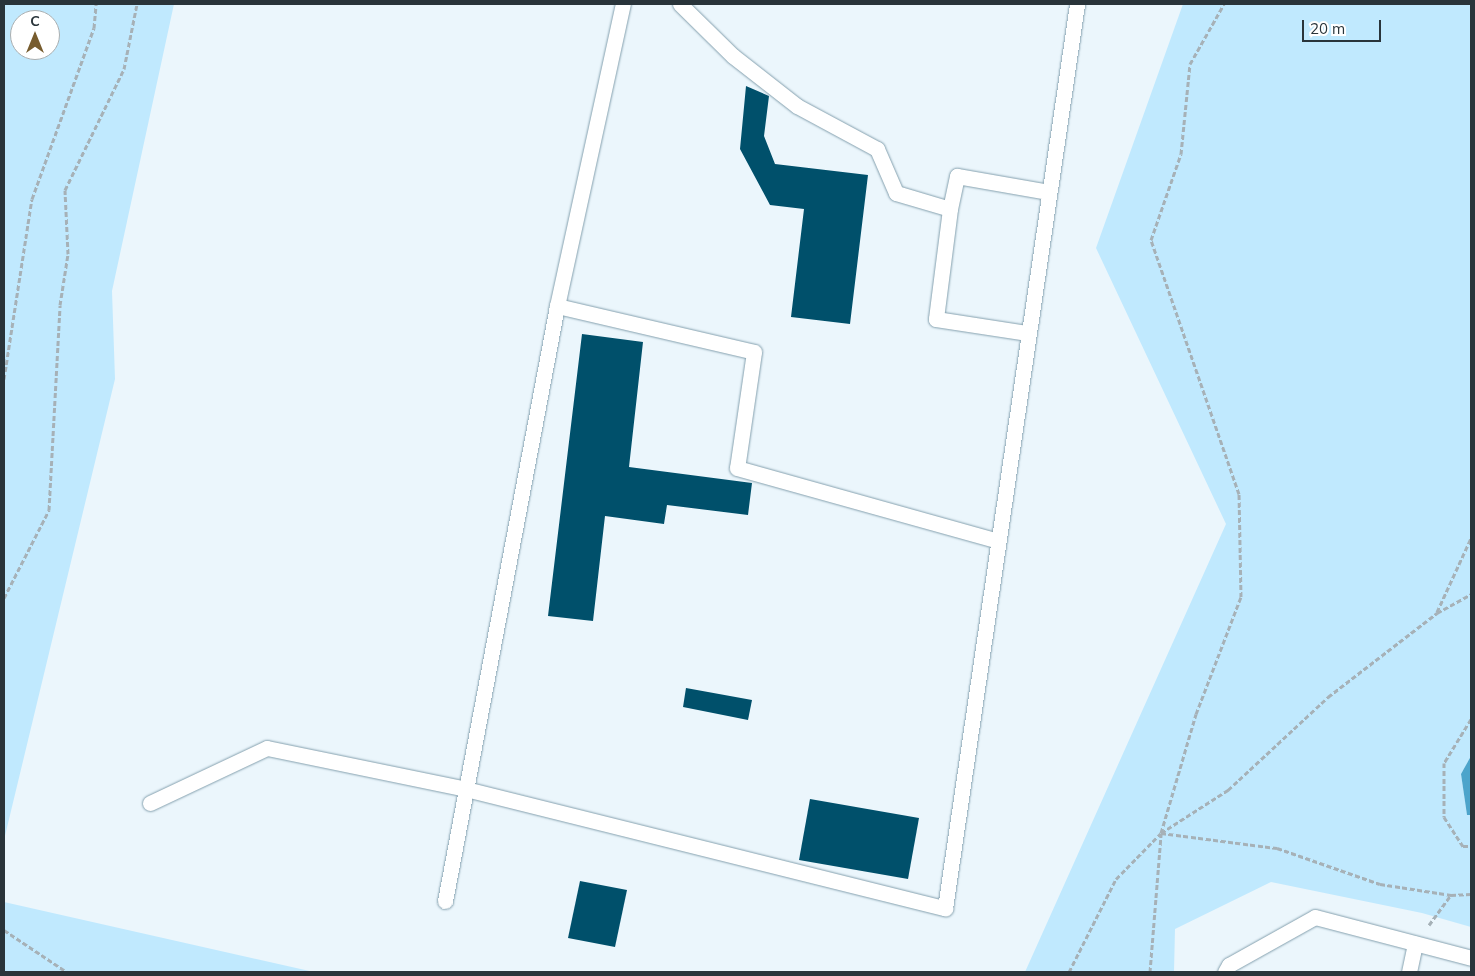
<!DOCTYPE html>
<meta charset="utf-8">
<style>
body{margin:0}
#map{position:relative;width:1475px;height:976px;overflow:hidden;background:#ebf6fc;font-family:Mulish,sans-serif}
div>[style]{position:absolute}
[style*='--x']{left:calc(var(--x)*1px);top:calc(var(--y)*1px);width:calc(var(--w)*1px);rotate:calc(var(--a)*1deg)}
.green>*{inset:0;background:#c0e9fe}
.water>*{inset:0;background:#4ca4cb}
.building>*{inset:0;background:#00506b}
.path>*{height:3px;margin-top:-1.5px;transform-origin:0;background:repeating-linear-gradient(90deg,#a6b1b7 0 5px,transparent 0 7.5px)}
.roads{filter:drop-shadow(0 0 1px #84a0ae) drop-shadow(0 0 1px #84a0ae)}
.lane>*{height:15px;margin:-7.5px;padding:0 7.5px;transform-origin:7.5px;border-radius:7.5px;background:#fff}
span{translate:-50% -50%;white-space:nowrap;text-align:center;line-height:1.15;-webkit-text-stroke:5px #fff;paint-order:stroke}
.frame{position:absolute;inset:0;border:5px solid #29343a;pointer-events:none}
.north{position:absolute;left:10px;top:10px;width:50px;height:50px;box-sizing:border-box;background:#fff;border:1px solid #a9aeb0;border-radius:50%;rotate:0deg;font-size:14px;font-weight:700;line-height:20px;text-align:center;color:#29343a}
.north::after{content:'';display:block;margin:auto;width:18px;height:22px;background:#775c2e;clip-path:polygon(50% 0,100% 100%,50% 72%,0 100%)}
.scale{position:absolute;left:1302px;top:20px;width:79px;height:22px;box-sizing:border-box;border:2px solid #29343a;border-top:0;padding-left:6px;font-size:15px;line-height:18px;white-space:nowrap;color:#29343a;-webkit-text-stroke:4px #fff;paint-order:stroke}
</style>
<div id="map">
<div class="green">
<div style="clip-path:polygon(evenodd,4px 4px,174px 4px,112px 291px,115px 379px,4px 840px,4px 4px,20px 20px,50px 20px,50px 50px,20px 50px,20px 20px)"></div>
<div style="clip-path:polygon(1183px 4px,1471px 4px,1471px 756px,1461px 774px,1467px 815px,1471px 815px,1471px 927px,1422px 913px,1271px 882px,1175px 929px,1174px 972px,1025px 972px,1226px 524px,1096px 248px)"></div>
<div style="clip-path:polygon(4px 902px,314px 972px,4px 972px)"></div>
</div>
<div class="water">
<div style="clip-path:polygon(1471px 756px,1471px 815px,1467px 815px,1461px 774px)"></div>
</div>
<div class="building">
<div style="clip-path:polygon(746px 86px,769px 96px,764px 136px,775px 164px,868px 175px,850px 324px,791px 317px,804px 209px,770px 205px,740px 149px)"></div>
<div style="clip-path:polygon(582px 334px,643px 342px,629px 467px,752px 483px,748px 515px,667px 505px,664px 524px,605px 516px,593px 621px,548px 616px)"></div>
<div style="clip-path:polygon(686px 688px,752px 700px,748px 720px,683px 707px)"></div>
<div style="clip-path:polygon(810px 799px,919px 818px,908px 879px,799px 860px)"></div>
<div style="clip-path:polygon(580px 881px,627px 890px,615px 947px,568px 938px)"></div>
</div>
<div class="path">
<div style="--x:4;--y:379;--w:182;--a:-81.2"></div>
<div style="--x:32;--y:199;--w:182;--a:-70.1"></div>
<div style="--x:94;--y:28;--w:24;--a:-85"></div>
<div style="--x:4;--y:598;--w:99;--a:-62.9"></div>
<div style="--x:49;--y:510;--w:205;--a:-86.9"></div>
<div style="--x:60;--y:305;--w:52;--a:-81.1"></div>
<div style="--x:68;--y:254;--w:64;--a:-92.7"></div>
<div style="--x:65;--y:190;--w:135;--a:-64"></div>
<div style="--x:124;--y:69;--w:66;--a:-78.7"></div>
<div style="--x:1437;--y:612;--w:81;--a:-65.3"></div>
<div style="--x:1471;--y:719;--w:52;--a:121.5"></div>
<div style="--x:1444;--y:763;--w:54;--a:90"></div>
<div style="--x:1444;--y:817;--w:35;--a:57"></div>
<div style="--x:1463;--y:846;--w:8;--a:0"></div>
<div style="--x:1161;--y:833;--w:80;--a:-32.7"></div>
<div style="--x:1228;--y:790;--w:137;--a:-42.9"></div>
<div style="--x:1328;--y:697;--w:138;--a:-37.6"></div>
<div style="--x:1437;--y:613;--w:39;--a:-29"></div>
<div style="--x:1161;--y:833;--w:117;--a:7.4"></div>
<div style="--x:1277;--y:848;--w:109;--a:19.3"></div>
<div style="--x:1380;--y:884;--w:72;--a:8.8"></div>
<div style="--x:1451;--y:895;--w:20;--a:-3"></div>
<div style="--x:1429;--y:925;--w:37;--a:-54"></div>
<div style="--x:4;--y:930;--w:76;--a:33.7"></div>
<div style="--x:1069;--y:972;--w:104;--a:-63.2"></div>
<div style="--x:1116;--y:879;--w:64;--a:-45.6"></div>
<div style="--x:1161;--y:833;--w:124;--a:-73.6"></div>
<div style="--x:1196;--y:714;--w:125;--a:-69"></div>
<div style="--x:1241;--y:597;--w:103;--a:-91.1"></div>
<div style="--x:1239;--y:494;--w:269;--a:-109.1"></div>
<div style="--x:1151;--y:240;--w:91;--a:-70.8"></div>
<div style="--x:1181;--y:154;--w:90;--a:-84.3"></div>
<div style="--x:1190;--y:64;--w:69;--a:-60.5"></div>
<div style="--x:1150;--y:972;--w:138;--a:-85.4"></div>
</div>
<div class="roads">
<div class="lane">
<div style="--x:680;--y:4;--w:74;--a:44.5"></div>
<div style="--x:733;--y:56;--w:81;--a:38"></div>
<div style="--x:797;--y:106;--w:91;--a:28.3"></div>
<div style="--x:877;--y:149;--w:48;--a:66.6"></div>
<div style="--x:896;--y:193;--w:56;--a:16.5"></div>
<div style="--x:950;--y:209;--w:34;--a:-78"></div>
<div style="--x:957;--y:176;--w:93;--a:9.9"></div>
<div style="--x:950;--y:209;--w:111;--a:97.3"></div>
<div style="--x:936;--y:319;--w:93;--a:8.7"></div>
<div style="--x:557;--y:306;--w:202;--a:13.1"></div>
<div style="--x:754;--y:352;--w:117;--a:98.3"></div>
<div style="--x:737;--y:468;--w:271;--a:15.6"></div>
<div style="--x:150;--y:803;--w:129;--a:-25.2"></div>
<div style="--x:267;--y:748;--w:203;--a:11.6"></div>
<div style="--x:466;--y:789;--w:494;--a:14"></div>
<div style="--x:945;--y:908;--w:914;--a:-81.69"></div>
<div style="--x:445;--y:901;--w:605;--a:-79.34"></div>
<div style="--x:557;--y:306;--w:309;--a:-77.7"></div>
<div style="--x:1225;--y:972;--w:8;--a:-60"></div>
<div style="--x:1229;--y:965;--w:98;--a:-29.2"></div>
<div style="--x:1315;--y:917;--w:161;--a:14.7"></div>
<div style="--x:1409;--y:972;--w:29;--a:-78"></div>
</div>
</div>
<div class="frame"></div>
<div class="north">С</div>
<div class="scale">20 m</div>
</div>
